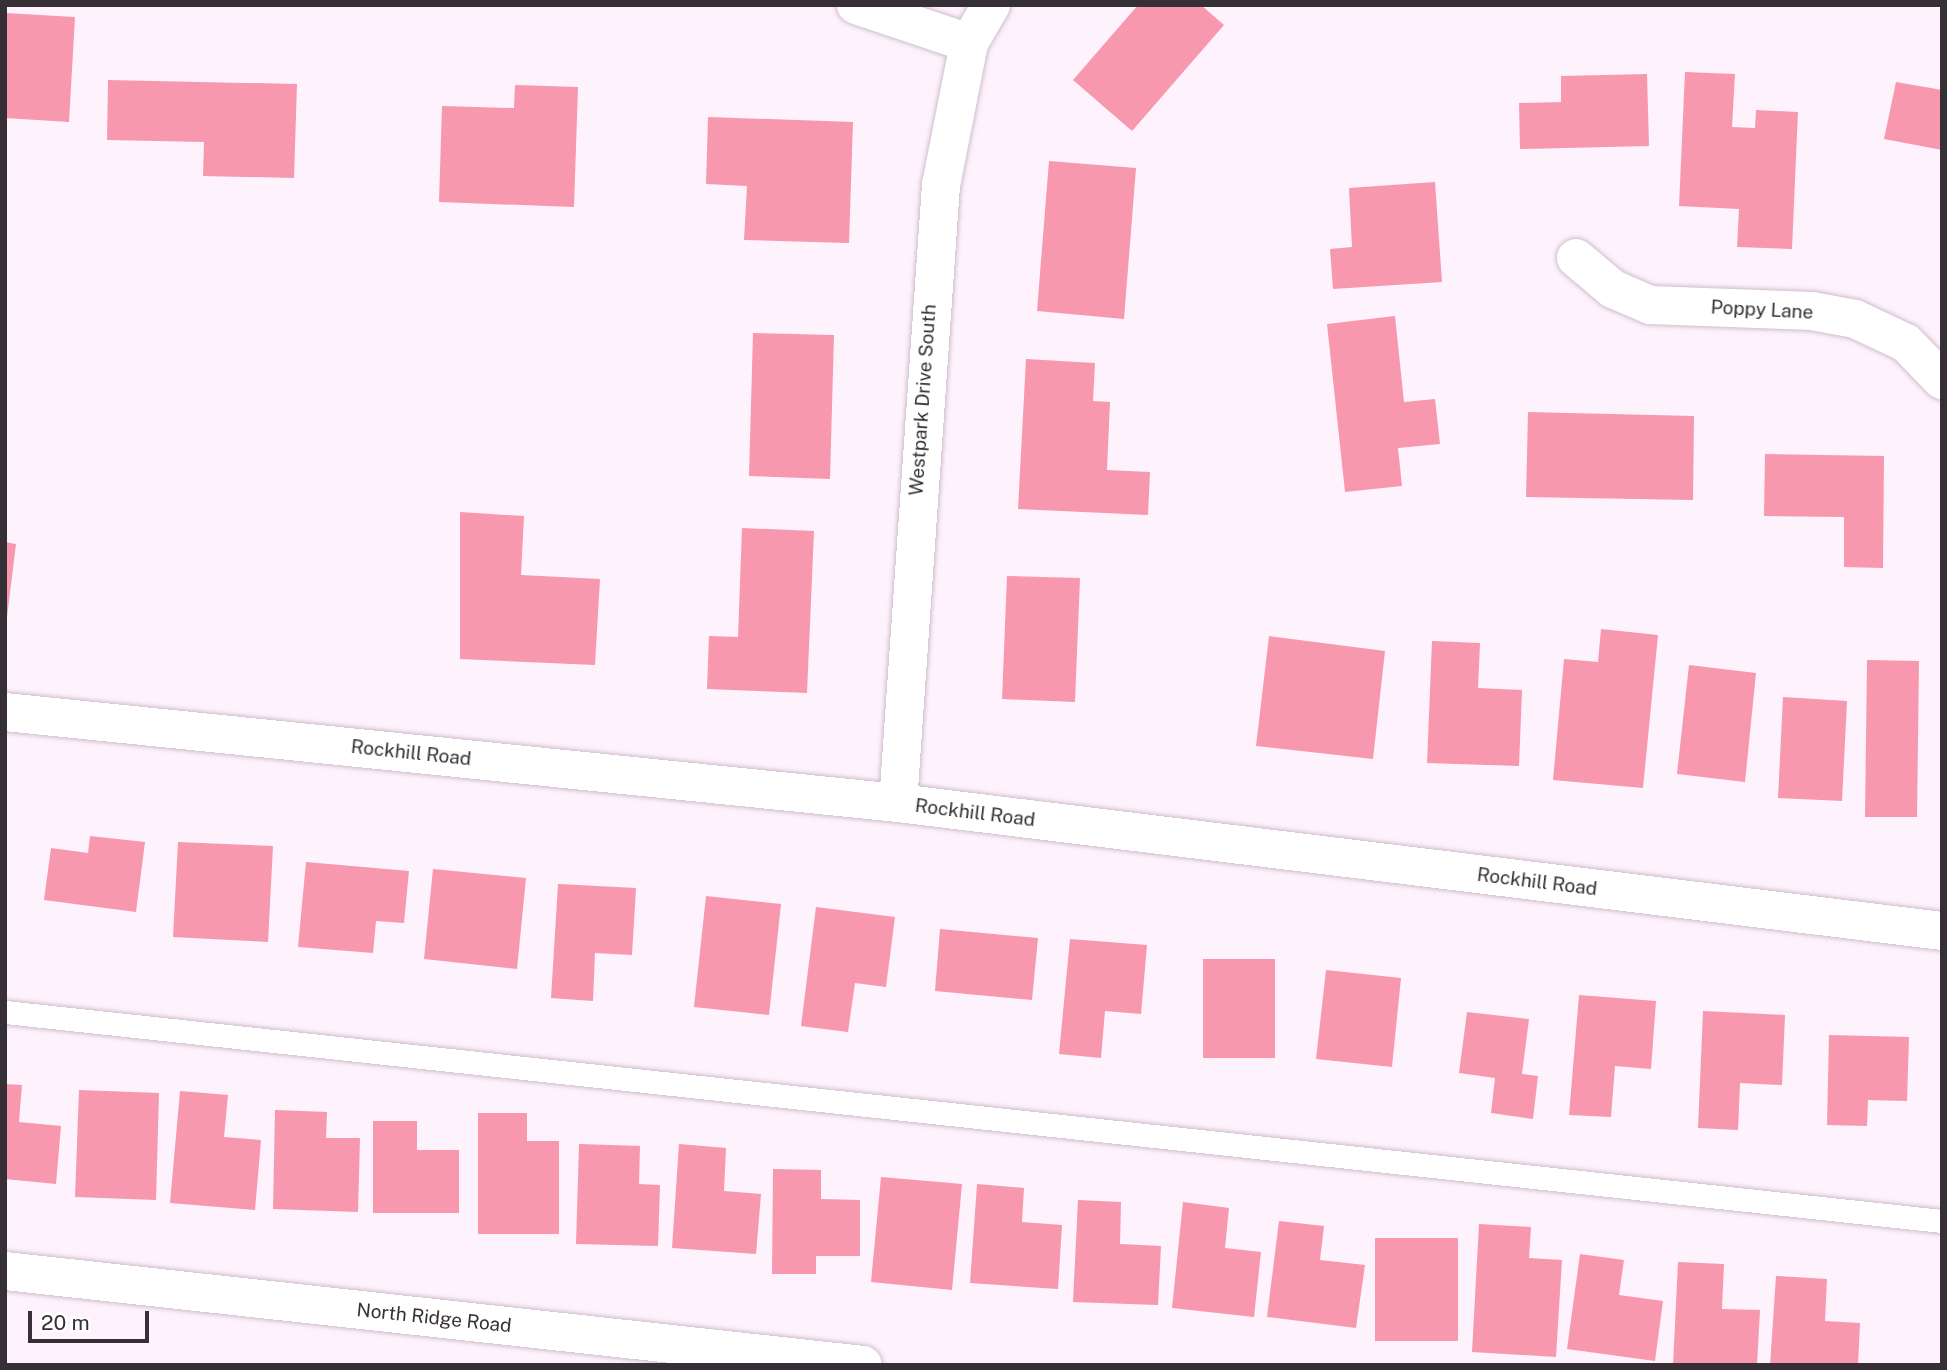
<!DOCTYPE html>
<style>
body{margin:0}
#map{position:relative;width:1947px;height:1370px;overflow:hidden;background:#fef2fc;font-family:"Public Sans",sans-serif}
div>[style]{position:absolute}
[style*='--x']{left:calc(var(--x)*1px);top:calc(var(--y)*1px);width:calc(var(--w)*1px);rotate:calc(var(--a)*1deg)}
.building>*{inset:0;background:#f798ae}
.roads{filter:drop-shadow(0 0 2px #cfbdcd) drop-shadow(0 0 2px #cfbdcd)}
.service>*{height:23px;margin:-11.5px;padding:0 11.5px;transform-origin:11.5px;border-radius:11.5px;background:#fff}
.minor>*{height:38px;margin:-19px;padding:0 19px;transform-origin:19px;border-radius:19px;background:#fff}
.tertiary>*{height:38px;margin:-19px;padding:0 19px;transform-origin:19px;border-radius:19px;background:#fff}
span{translate:-50% -50%;white-space:nowrap;text-align:center;line-height:1.15;-webkit-text-stroke:6px #fff;paint-order:stroke}
.street-label{font-size:19px;color:#362f35}
.frame{position:absolute;inset:0;border:7px solid #362f35;pointer-events:none}
.scale{position:absolute;left:28px;top:1311px;width:121px;height:32px;box-sizing:border-box;border:4px solid #362f35;border-top:0;padding-left:9px;font-size:21px;line-height:24px;white-space:nowrap;color:#362f35;-webkit-text-stroke:5px #fff;paint-order:stroke}
</style>
<div id="map">
<div class="building">
<div style="clip-path:polygon(1138px 5px,1201px 5px,1224px 25px,1132px 131px,1073px 80px)"></div>
<div style="clip-path:polygon(5px 13px,75px 17px,69px 122px,5px 118px)"></div>
<div style="clip-path:polygon(1685px 72px,1735px 74px,1732px 127px,1755px 128px,1756px 110px,1798px 112px,1792px 249px,1737px 247px,1739px 209px,1679px 206px)"></div>
<div style="clip-path:polygon(1647px 74px,1649px 146px,1520px 149px,1519px 103px,1561px 102px,1561px 76px)"></div>
<div style="clip-path:polygon(108px 80px,297px 84px,294px 178px,203px 176px,204px 142px,107px 140px)"></div>
<div style="clip-path:polygon(1896px 82px,1942px 90px,1942px 150px,1884px 139px)"></div>
<div style="clip-path:polygon(515px 85px,578px 87px,574px 207px,439px 202px,442px 106px,514px 108px)"></div>
<div style="clip-path:polygon(708px 117px,853px 122px,849px 243px,744px 240px,747px 186px,706px 184px)"></div>
<div style="clip-path:polygon(1049px 161px,1136px 168px,1124px 319px,1037px 311px)"></div>
<div style="clip-path:polygon(1435px 182px,1442px 282px,1333px 289px,1330px 249px,1352px 247px,1349px 188px)"></div>
<div style="clip-path:polygon(1395px 316px,1404px 402px,1435px 399px,1440px 444px,1398px 448px,1402px 486px,1345px 492px,1327px 324px)"></div>
<div style="clip-path:polygon(753px 333px,834px 335px,830px 479px,749px 476px)"></div>
<div style="clip-path:polygon(1026px 359px,1095px 363px,1093px 401px,1110px 402px,1107px 470px,1150px 472px,1148px 515px,1018px 509px)"></div>
<div style="clip-path:polygon(1528px 412px,1694px 416px,1693px 500px,1526px 497px)"></div>
<div style="clip-path:polygon(1765px 454px,1884px 456px,1883px 568px,1844px 567px,1844px 517px,1764px 516px)"></div>
<div style="clip-path:polygon(460px 512px,524px 516px,521px 575px,600px 579px,595px 665px,460px 659px)"></div>
<div style="clip-path:polygon(742px 528px,814px 531px,807px 693px,707px 689px,709px 636px,738px 637px)"></div>
<div style="clip-path:polygon(5px 542px,16px 544px,7px 617px,5px 617px)"></div>
<div style="clip-path:polygon(1007px 576px,1080px 578px,1075px 702px,1002px 699px)"></div>
<div style="clip-path:polygon(1601px 629px,1658px 635px,1643px 788px,1553px 780px,1564px 659px,1598px 662px)"></div>
<div style="clip-path:polygon(1269px 636px,1385px 651px,1373px 759px,1256px 746px)"></div>
<div style="clip-path:polygon(1432px 641px,1480px 643px,1478px 688px,1522px 690px,1519px 766px,1427px 763px)"></div>
<div style="clip-path:polygon(1867px 660px,1919px 661px,1917px 817px,1865px 817px)"></div>
<div style="clip-path:polygon(1689px 665px,1756px 673px,1745px 782px,1677px 774px)"></div>
<div style="clip-path:polygon(1783px 697px,1847px 701px,1842px 801px,1778px 798px)"></div>
<div style="clip-path:polygon(90px 836px,145px 842px,136px 912px,44px 900px,51px 848px,88px 853px)"></div>
<div style="clip-path:polygon(178px 842px,273px 846px,268px 942px,173px 937px)"></div>
<div style="clip-path:polygon(306px 862px,409px 871px,404px 923px,376px 921px,373px 953px,298px 947px)"></div>
<div style="clip-path:polygon(433px 869px,526px 878px,517px 969px,424px 959px)"></div>
<div style="clip-path:polygon(558px 884px,636px 888px,632px 955px,595px 953px,593px 1001px,551px 998px)"></div>
<div style="clip-path:polygon(706px 896px,781px 904px,769px 1015px,694px 1007px)"></div>
<div style="clip-path:polygon(816px 907px,895px 917px,886px 987px,855px 983px,848px 1032px,801px 1026px)"></div>
<div style="clip-path:polygon(940px 929px,1038px 938px,1032px 1000px,935px 991px)"></div>
<div style="clip-path:polygon(1070px 939px,1147px 945px,1141px 1014px,1105px 1011px,1101px 1058px,1059px 1054px)"></div>
<div style="clip-path:polygon(1203px 959px,1275px 959px,1275px 1058px,1203px 1058px)"></div>
<div style="clip-path:polygon(1326px 970px,1401px 978px,1392px 1067px,1316px 1059px)"></div>
<div style="clip-path:polygon(1579px 995px,1656px 1001px,1651px 1069px,1615px 1066px,1611px 1117px,1569px 1115px)"></div>
<div style="clip-path:polygon(1703px 1011px,1785px 1015px,1782px 1085px,1740px 1083px,1738px 1130px,1698px 1128px)"></div>
<div style="clip-path:polygon(1467px 1012px,1529px 1019px,1522px 1074px,1538px 1076px,1533px 1119px,1491px 1113px,1495px 1078px,1459px 1073px)"></div>
<div style="clip-path:polygon(1829px 1035px,1909px 1037px,1907px 1101px,1868px 1100px,1867px 1126px,1827px 1125px)"></div>
<div style="clip-path:polygon(5px 1084px,22px 1085px,19px 1122px,61px 1126px,56px 1184px,5px 1179px)"></div>
<div style="clip-path:polygon(79px 1090px,159px 1093px,156px 1200px,75px 1197px)"></div>
<div style="clip-path:polygon(180px 1091px,228px 1095px,224px 1137px,261px 1140px,255px 1210px,170px 1203px)"></div>
<div style="clip-path:polygon(275px 1110px,327px 1112px,326px 1138px,360px 1138px,358px 1212px,273px 1209px)"></div>
<div style="clip-path:polygon(478px 1113px,527px 1113px,527px 1141px,559px 1141px,559px 1234px,478px 1234px)"></div>
<div style="clip-path:polygon(373px 1121px,417px 1121px,417px 1150px,459px 1150px,459px 1213px,373px 1213px)"></div>
<div style="clip-path:polygon(579px 1144px,640px 1146px,639px 1184px,660px 1185px,658px 1246px,576px 1244px)"></div>
<div style="clip-path:polygon(679px 1144px,726px 1148px,724px 1191px,761px 1194px,756px 1254px,672px 1248px)"></div>
<div style="clip-path:polygon(773px 1169px,821px 1170px,821px 1199px,860px 1200px,860px 1256px,816px 1256px,816px 1274px,772px 1274px)"></div>
<div style="clip-path:polygon(881px 1177px,962px 1184px,952px 1290px,871px 1282px)"></div>
<div style="clip-path:polygon(977px 1184px,1024px 1188px,1022px 1222px,1062px 1225px,1058px 1289px,970px 1283px)"></div>
<div style="clip-path:polygon(1078px 1200px,1121px 1202px,1120px 1244px,1161px 1246px,1158px 1305px,1073px 1302px)"></div>
<div style="clip-path:polygon(1183px 1202px,1229px 1208px,1225px 1248px,1261px 1252px,1254px 1317px,1172px 1308px)"></div>
<div style="clip-path:polygon(1279px 1221px,1324px 1226px,1320px 1260px,1365px 1265px,1356px 1328px,1267px 1317px)"></div>
<div style="clip-path:polygon(1479px 1224px,1531px 1227px,1529px 1258px,1562px 1260px,1556px 1357px,1472px 1352px)"></div>
<div style="clip-path:polygon(1375px 1238px,1458px 1238px,1458px 1341px,1375px 1341px)"></div>
<div style="clip-path:polygon(1580px 1254px,1624px 1260px,1619px 1295px,1663px 1301px,1655px 1361px,1567px 1349px)"></div>
<div style="clip-path:polygon(1678px 1262px,1724px 1264px,1722px 1309px,1760px 1310px,1757px 1365px,1673px 1365px)"></div>
<div style="clip-path:polygon(1776px 1276px,1827px 1279px,1825px 1321px,1860px 1323px,1858px 1365px,1770px 1365px)"></div>
</div>
<div class="roads">
<div class="service">
<div style="--x:5;--y:1012;--w:1948;--a:6.16"></div>
</div>
<div class="minor">
<div style="--x:856;--y:5;--w:119;--a:18.6"></div>
<div style="--x:1576;--y:258;--w:48;--a:40"></div>
<div style="--x:1613;--y:289;--w:40;--a:23.4"></div>
<div style="--x:1650;--y:305;--w:162;--a:2.1"></div>
<div style="--x:1812;--y:311;--w:44;--a:10.5"></div>
<div style="--x:1855;--y:319;--w:56;--a:25.2"></div>
<div style="--x:1906;--y:343;--w:52;--a:45.8"></div>
<div style="--x:898;--y:803;--w:619;--a:-86.02"></div>
<div style="--x:941;--y:185;--w:145;--a:-78.8"></div>
<div style="--x:969;--y:43;--w:44;--a:-59.9"></div>
<div style="--x:5;--y:1271;--w:863;--a:6.25"></div>
</div>
<div class="tertiary">
<div style="--x:5;--y:712;--w:898;--a:5.82"></div>
<div style="--x:898;--y:803;--w:1052;--a:6.99"></div>
</div>
</div>
<div class="street-label">
<span style="left:1762px;top:310px;rotate:3deg">Poppy Lane</span>
<span style="left:923px;top:400px;rotate:-86deg">Westpark Drive South</span>
<span style="left:411px;top:753px;rotate:6deg">Rockhill Road</span>
<span style="left:975px;top:813px;rotate:7deg">Rockhill Road</span>
<span style="left:1537px;top:882px;rotate:7deg">Rockhill Road</span>
<span style="left:434px;top:1318px;rotate:6deg">North Ridge Road</span>
</div>
<div class="frame"></div>
<div class="scale">20 m</div>
</div>
